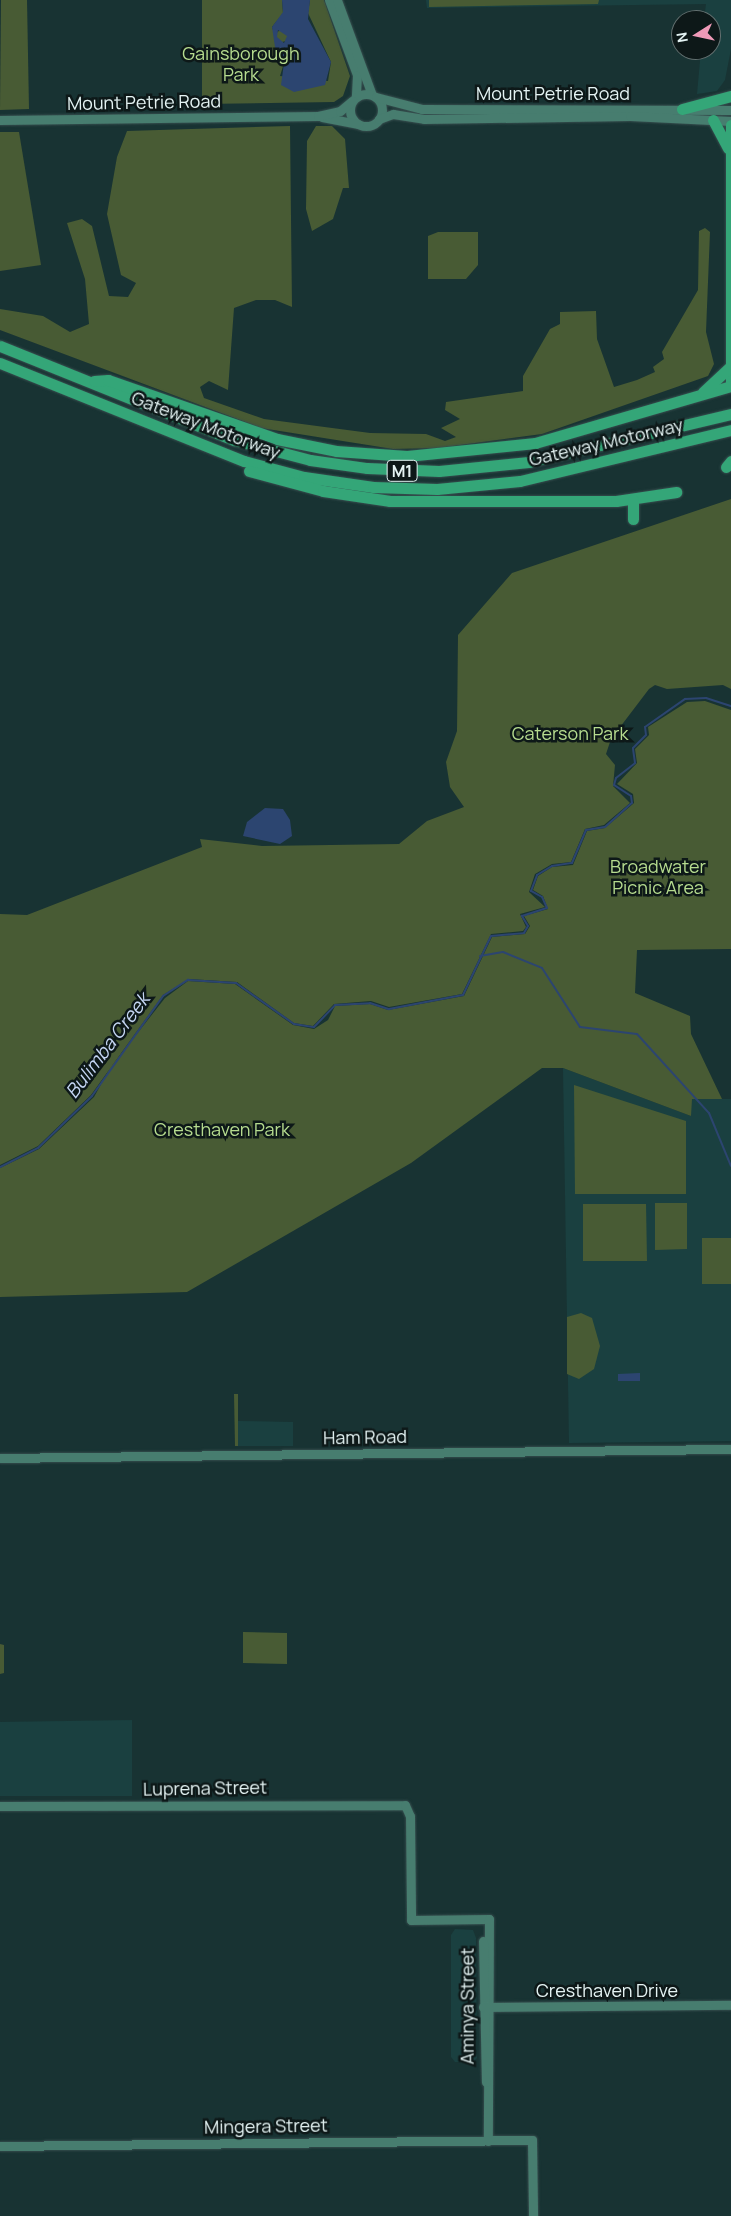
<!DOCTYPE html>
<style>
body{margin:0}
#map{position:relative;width:731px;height:2216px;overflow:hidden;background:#183333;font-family:Manrope,sans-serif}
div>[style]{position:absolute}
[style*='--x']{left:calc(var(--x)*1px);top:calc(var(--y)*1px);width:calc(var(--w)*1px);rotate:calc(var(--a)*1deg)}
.built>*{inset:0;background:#1a4040}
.green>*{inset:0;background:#485b34}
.round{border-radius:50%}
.water>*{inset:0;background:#2c4570}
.stream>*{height:2px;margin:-1px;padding:0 1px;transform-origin:1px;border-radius:1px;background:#2c4570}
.roads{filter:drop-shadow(0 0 1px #374f4f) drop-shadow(0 0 1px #374f4f)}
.secondary>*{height:9px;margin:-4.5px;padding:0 4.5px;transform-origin:4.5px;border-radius:4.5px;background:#477d6f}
.secondary>.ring{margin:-4.5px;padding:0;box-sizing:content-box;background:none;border:9px solid #477d6f;border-radius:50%}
.highway>*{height:11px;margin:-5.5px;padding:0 5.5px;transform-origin:5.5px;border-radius:5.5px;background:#34a678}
span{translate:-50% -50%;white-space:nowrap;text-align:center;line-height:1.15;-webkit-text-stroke:5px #0d1818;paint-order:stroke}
.shield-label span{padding:1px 4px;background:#0d1818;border:1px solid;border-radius:4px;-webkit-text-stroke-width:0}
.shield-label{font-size:16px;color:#e4f3f3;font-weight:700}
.park-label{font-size:18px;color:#b6dc8f}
.street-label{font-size:18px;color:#e4f3f3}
.water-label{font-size:19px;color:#c4d5f2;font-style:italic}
.north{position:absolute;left:671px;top:10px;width:50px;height:50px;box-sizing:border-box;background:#0d1818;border:1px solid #637070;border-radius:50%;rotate:260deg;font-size:14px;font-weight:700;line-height:20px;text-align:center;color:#e4f3f3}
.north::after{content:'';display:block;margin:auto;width:18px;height:22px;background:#ef9ab8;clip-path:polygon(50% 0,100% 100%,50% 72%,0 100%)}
</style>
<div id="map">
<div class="built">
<div style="clip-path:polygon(426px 0,731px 0,731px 49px,725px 80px,717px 91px,697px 94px,701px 50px,711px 50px,711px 20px,704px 20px,706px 4px,427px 8px)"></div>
<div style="clip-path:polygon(563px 1068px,691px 1116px,691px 1099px,731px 1099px,731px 1441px,569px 1443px)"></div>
<div style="clip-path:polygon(238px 1421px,293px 1422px,293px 1446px,238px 1446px)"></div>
<div style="clip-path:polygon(132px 1720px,132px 1796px,0 1796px,0 1722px)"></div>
<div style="clip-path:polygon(455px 1929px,473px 1930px,476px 1938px,477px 2058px,473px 2062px,455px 2062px,451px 2057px,451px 1935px)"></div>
</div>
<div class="green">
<div style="clip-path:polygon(1px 0,27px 0,29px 109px,0 110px)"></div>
<div style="clip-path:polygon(202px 0,282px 0,283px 13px,272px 27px,284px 63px,280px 76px,328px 81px,331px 62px,308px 13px,310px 0,324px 0,350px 76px,343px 96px,334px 102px,202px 104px)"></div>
<div style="clip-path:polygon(429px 0,599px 0,598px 4px,429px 7px)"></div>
<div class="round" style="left:276px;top:30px;width:12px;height:12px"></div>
<div style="clip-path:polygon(290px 126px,292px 307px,275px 300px,256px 300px,234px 308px,228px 390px,209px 381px,200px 387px,204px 398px,264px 419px,370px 433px,426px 434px,445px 441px,456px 437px,441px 428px,460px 419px,445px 410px,446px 402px,523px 391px,523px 376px,550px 329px,560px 324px,560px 312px,596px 311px,597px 339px,614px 387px,637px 380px,655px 372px,653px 367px,664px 359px,662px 352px,698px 290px,699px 231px,705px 228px,710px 232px,706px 332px,714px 364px,708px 376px,542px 434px,438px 448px,393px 449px,261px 428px,0 330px,0 309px,43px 316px,70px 332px,89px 324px,85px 279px,67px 223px,82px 219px,92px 226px,109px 296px,128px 297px,136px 283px,121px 275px,107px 214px,117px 157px,127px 131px)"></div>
<div style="clip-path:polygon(316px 126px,332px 126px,345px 139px,349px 188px,343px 188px,333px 219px,312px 231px,306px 209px,307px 141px)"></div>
<div style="clip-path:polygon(0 132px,19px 132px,41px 265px,0 271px)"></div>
<div style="clip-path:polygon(438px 232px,478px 232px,478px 265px,466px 279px,428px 279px,428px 236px)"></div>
<div style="clip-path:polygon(731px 499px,731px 689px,723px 685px,667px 689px,655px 685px,649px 689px,611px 739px,606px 754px,615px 765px,613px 786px,630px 803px,604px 825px,585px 829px,571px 862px,552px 864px,535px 874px,529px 892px,545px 907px,520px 914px,526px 927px,523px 931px,491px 934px,462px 994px,389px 1007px,371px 1001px,334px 1004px,313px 1026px,294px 1023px,237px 982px,189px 979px,163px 995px,91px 1095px,38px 1146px,0 1165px,0 914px,27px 915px,202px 847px,200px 839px,262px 846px,399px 844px,427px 821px,464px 807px,450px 787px,446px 762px,457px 731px,458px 635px,512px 573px)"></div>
<div style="clip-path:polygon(705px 701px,731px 710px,731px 949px,637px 950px,635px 993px,690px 1016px,691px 1034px,722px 1099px,692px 1099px,691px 1116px,563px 1068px,542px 1068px,411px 1163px,187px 1292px,0 1297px,0 1168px,39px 1149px,94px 1097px,110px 1068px,165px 998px,188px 981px,235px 984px,293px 1025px,314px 1029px,328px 1020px,335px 1006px,370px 1004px,388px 1010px,464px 996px,492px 937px,525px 934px,530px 926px,524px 916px,548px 909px,543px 896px,533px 890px,538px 876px,552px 867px,573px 865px,587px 831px,605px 828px,634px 803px,633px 794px,617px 784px,637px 763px,635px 749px,649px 735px,648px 727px,687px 702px)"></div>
<div style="clip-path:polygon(574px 1085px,686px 1121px,686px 1194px,575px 1194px)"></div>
<div style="clip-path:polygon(655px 1203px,687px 1203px,687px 1249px,655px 1250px)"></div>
<div style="clip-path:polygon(583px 1204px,646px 1204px,647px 1261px,583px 1261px)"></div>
<div style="clip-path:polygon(702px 1238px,731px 1238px,731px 1284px,702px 1284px)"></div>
<div style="clip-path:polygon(581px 1313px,592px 1318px,600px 1346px,594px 1369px,579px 1379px,567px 1374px,567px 1317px)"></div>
<div style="clip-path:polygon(234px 1394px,238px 1394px,238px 1446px,235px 1446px)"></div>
<div style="clip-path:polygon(243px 1632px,287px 1633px,287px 1664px,243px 1663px)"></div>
<div style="clip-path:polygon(0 1644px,4px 1645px,4px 1673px,0 1674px)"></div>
</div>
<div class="water">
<div style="clip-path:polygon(evenodd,282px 0,310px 0,308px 19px,331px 62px,325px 85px,294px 92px,281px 85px,284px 63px,275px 47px,272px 27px,283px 12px,282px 0,278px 30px,287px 36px,284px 43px,277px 37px,278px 30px)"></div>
<div style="clip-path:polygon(265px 808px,283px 809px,290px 820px,292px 836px,280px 844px,243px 836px,247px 822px)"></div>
<div style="clip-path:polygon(640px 1373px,640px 1381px,618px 1381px,618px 1374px)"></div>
</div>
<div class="stream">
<div style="--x:480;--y:956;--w:23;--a:-10"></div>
<div style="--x:503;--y:952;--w:42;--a:22.3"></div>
<div style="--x:542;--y:968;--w:70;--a:57.2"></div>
<div style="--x:580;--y:1027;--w:57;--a:7"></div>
<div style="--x:637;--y:1034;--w:107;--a:47.7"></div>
<div style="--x:709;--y:1113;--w:57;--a:67.5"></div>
<div style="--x:0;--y:1167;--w:42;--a:-26.6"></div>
<div style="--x:38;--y:1148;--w:75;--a:-43.9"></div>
<div style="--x:92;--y:1096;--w:123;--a:-54.6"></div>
<div style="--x:163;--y:996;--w:30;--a:-33"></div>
<div style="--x:188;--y:980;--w:48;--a:3.6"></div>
<div style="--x:236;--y:983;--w:71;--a:35.3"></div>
<div style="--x:294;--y:1024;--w:20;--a:9"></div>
<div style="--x:314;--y:1027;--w:30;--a:-46"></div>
<div style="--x:335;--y:1005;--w:35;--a:-3"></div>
<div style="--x:370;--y:1003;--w:20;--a:18"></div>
<div style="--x:389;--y:1009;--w:75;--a:-10.7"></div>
<div style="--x:463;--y:995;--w:65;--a:-64.6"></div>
<div style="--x:491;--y:936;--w:33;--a:-5"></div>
<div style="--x:524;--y:933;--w:8;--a:-60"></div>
<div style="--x:528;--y:926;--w:12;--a:-121"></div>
<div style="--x:522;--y:916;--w:26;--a:-18"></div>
<div style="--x:547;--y:908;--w:12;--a:-114"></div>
<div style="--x:542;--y:897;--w:13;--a:-151"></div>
<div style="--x:531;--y:891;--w:17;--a:-69"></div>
<div style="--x:537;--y:875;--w:17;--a:-31"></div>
<div style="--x:552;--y:866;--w:20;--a:-9"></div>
<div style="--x:572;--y:863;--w:36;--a:-67"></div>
<div style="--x:586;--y:830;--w:19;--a:-9"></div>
<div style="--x:605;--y:827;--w:36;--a:-42"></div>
<div style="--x:632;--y:803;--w:7;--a:-98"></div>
<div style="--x:631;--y:796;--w:20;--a:-147"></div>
<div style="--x:614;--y:785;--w:7;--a:-74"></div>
<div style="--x:616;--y:778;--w:24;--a:-38"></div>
<div style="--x:635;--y:763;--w:15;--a:-98"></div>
<div style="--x:633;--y:748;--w:18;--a:-45"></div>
<div style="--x:646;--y:735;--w:8;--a:-97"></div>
<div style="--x:645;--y:727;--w:49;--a:-35"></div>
<div style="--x:685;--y:699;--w:21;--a:-3"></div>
<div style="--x:706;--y:698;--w:26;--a:18"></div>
</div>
<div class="roads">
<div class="secondary">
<div style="--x:329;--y:0;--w:80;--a:69.5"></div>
<div style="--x:357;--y:75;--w:22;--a:93"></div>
<div style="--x:337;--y:0;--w:101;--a:69.8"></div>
<div class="ring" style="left:350px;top:94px;width:23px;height:23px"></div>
<div style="--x:376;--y:97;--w:48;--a:14.6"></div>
<div style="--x:422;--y:109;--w:309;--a:0.2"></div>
<div style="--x:322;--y:117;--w:37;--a:11"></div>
<div style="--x:379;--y:119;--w:15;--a:-20"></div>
<div style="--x:393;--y:114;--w:31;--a:9"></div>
<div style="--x:424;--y:119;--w:206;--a:-0.8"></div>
<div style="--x:630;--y:116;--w:101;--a:2.8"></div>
<div style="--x:0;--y:120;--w:318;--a:-0.7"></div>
<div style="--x:318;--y:116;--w:23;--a:-13"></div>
<div style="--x:340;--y:111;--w:16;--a:-40"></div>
<div style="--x:0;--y:1458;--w:731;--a:-0.71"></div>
<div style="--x:0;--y:1806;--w:405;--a:-0.1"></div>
<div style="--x:405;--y:1805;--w:12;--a:66"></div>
<div style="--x:410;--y:1816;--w:104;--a:89.4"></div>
<div style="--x:411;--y:1920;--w:78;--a:-0.7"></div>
<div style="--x:489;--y:1919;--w:222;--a:90.3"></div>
<div style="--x:483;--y:1941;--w:141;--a:88.8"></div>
<div style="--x:483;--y:2007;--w:248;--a:-0.5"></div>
<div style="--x:0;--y:2146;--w:532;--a:-0.65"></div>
<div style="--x:532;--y:2140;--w:76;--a:89.2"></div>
</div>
<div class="highway">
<div style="--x:682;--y:109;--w:51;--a:-14.9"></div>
<div style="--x:713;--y:120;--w:32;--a:62"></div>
<div style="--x:731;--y:125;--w:258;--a:90"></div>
<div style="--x:0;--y:346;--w:252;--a:21.9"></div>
<div style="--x:234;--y:440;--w:79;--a:14.7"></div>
<div style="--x:310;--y:460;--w:58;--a:8"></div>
<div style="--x:367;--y:468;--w:72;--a:2.4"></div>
<div style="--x:439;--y:471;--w:90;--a:-5.7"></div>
<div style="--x:529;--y:462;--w:208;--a:-13.4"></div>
<div style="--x:0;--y:363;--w:263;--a:21.9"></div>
<div style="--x:244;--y:461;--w:62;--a:14.9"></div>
<div style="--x:304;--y:477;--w:70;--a:8.2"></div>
<div style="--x:373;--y:487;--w:64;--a:1.8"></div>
<div style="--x:437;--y:489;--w:83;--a:-5.5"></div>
<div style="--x:520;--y:481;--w:217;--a:-13.6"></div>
<div style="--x:94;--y:381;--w:14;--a:-4"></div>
<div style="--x:108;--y:380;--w:179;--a:19.2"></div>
<div style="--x:277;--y:439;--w:60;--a:11.5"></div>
<div style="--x:336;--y:451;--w:71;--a:4"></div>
<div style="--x:407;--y:456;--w:129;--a:-5.8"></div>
<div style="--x:535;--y:443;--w:204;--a:-16.2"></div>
<div style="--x:703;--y:392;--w:37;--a:-43"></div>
<div style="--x:726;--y:467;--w:8;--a:-50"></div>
<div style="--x:249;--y:471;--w:77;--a:15.1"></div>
<div style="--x:323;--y:491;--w:68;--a:8.5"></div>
<div style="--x:390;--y:501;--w:226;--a:0"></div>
<div style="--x:616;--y:501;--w:61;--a:-8.5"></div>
<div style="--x:633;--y:500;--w:19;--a:90"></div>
</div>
</div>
<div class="shield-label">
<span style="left:402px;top:471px">M1</span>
</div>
<div class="park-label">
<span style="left:241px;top:64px">Gainsborough<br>Park</span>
<span style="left:570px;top:733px">Caterson Park</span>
<span style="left:658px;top:877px">Broadwater<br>Picnic Area</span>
<span style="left:222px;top:1129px">Cresthaven Park</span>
</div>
<div class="street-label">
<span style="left:553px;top:93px">Mount Petrie Road</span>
<span style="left:144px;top:102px;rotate:-1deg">Mount Petrie Road</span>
<span style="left:206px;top:425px;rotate:21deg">Gateway Motorway</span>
<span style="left:606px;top:442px;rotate:-13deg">Gateway Motorway</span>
<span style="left:365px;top:1437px;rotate:-1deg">Ham Road</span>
<span style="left:205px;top:1788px;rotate:-1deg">Luprena Street</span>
<span style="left:607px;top:1990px">Cresthaven Drive</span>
<span style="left:467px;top:2006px;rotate:-90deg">Aminya Street</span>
<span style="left:266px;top:2126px;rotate:-1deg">Mingera Street</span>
</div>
<div class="water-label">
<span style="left:108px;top:1046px;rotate:-53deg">Bulimba Creek</span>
</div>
<div class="north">N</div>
</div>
